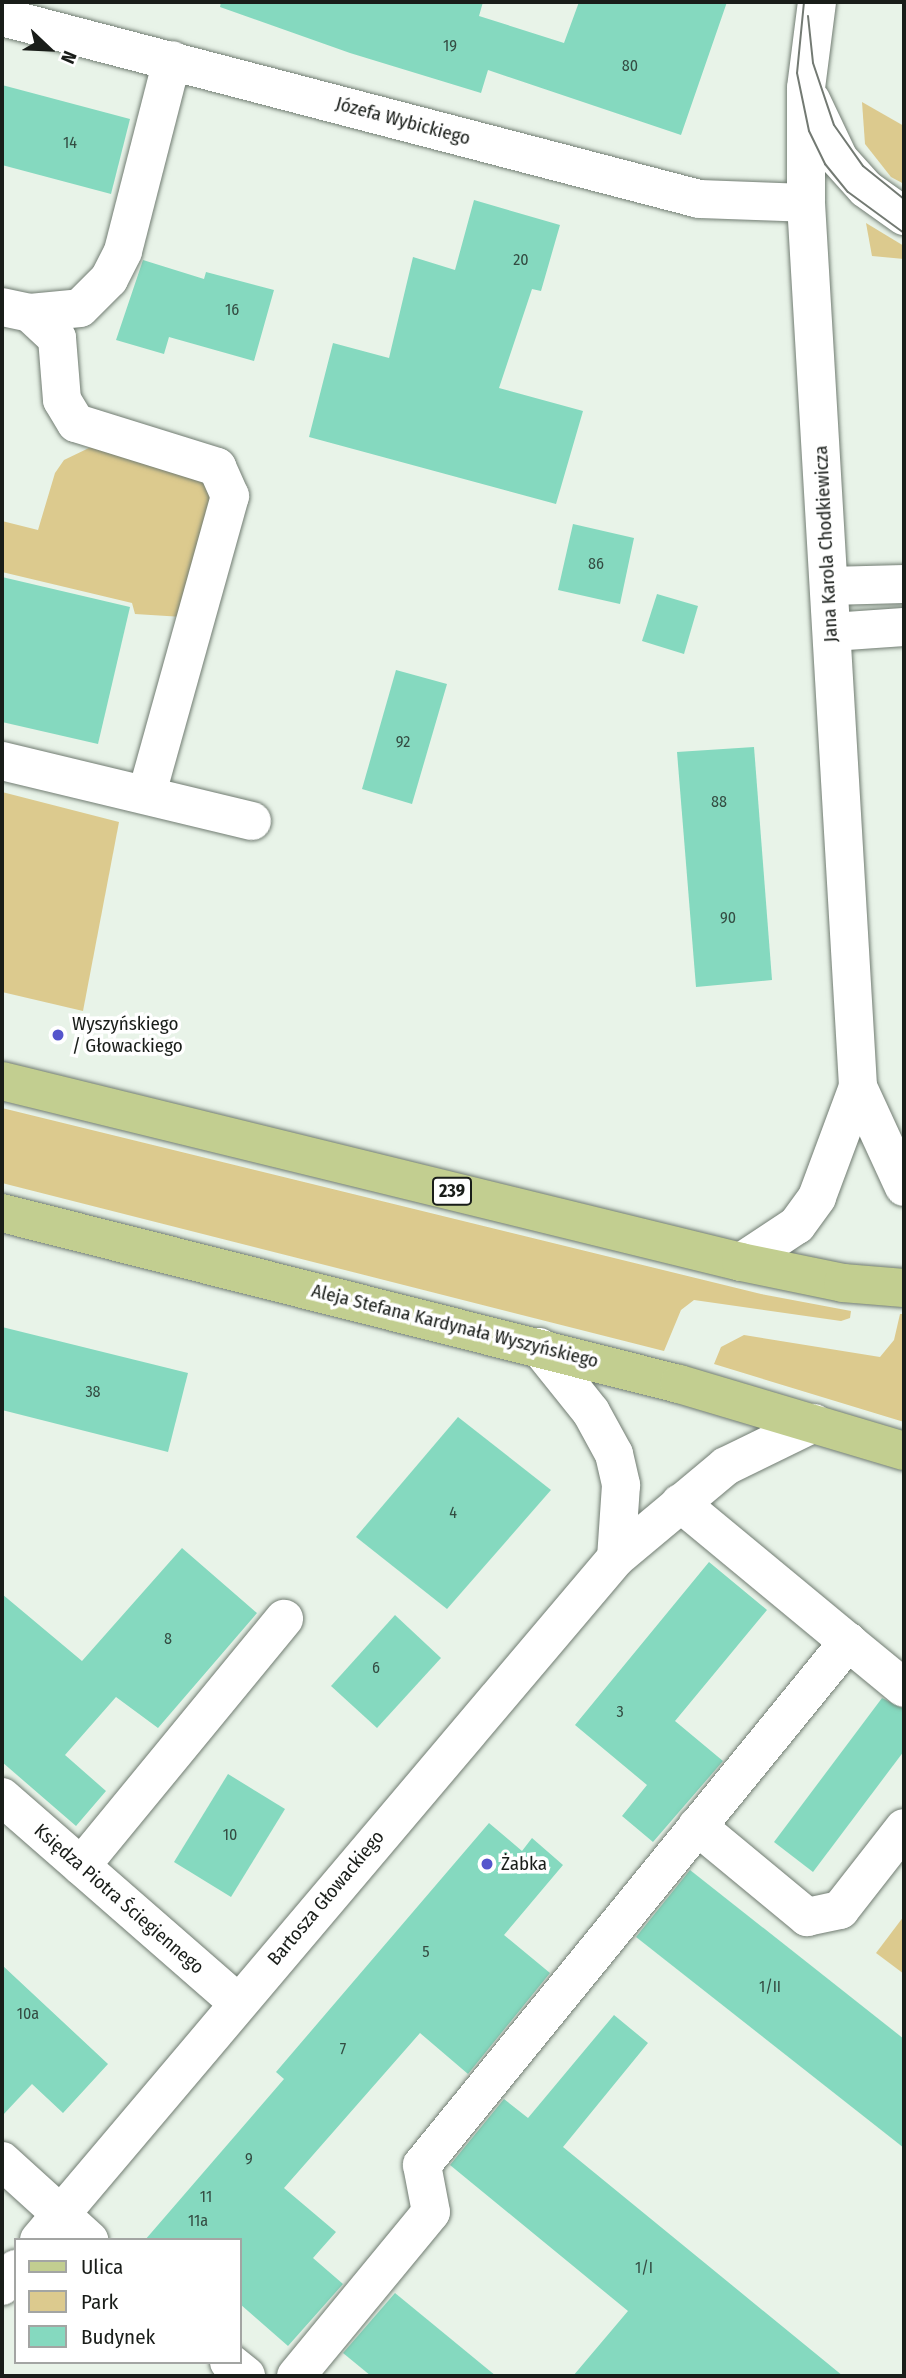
<!DOCTYPE html>
<meta charset="utf-8">
<style>
body{margin:0}
#map{position:relative;width:906px;height:2378px;overflow:hidden;background:#e8f3e8;font-family:"Fira Sans Condensed",sans-serif}
div>[style]{position:absolute}
[style*='--x']{left:calc(var(--x)*1px);top:calc(var(--y)*1px);width:calc(var(--w)*1px);rotate:calc(var(--a)*1deg)}
.green>*{inset:0;background:#dcca8e}
.building>*{inset:0;background:#85d9bf}
.roads{filter:drop-shadow(0 0 2px #717c72) drop-shadow(0 0 2px #717c72)}
.minor>*{height:38px;margin:-19px;padding:0 19px;transform-origin:19px;border-radius:19px;background:#fff}
.major>*{height:38px;margin:-19px;padding:0 19px;transform-origin:19px;border-radius:19px;background:#c2ce90}
.tram>*{height:2px;margin:-1px;padding:0 1px;transform-origin:1px;border-radius:1px;background:#737a73}
.dots>*{width:19px;height:19px;translate:-50% -50%;box-sizing:border-box;border:4px solid #fff;border-radius:50%}
span{translate:-50% -50%;white-space:nowrap;text-align:center;line-height:1.15;-webkit-text-stroke:7px #fff;paint-order:stroke}
.number-label{font-size:16px;color:#344c42}
.number-label span{-webkit-text-stroke-width:0}
.shield-label span{padding:2px 5px;background:#fff;border:2px solid;border-radius:5px;-webkit-text-stroke-width:0}
.shield-label{font-size:18px;color:#191d19;font-weight:700}
.street-label{font-size:19px;color:#191d19}
.poi-label{font-size:19px;color:#191d19}
.left{translate:0 -50%;text-align:left}
.frame{position:absolute;inset:0;border:4px solid #191d19;pointer-events:none}
.legend{position:absolute;left:14px;top:2238px;width:228px;height:126px;box-sizing:border-box;background:#fff;border:2px solid #a3a5a3;margin:0;padding:9px 12px;list-style:none;font-size:21px;color:#191d19}
.legend li{display:flex;align-items:center;gap:14px;height:35px}
.legend b{width:35px;border:2px solid #a3a5a3}
.north{position:absolute;left:14px;top:14px;width:70px;height:70px;-webkit-text-stroke:5px #fff;paint-order:stroke;rotate:113deg;font-size:19px;font-weight:700;line-height:28px;text-align:center;color:#191d19}
.north::after{content:'';display:block;margin:auto;width:24px;height:32px;background:#191d19;clip-path:polygon(50% 0,100% 100%,50% 72%,0 100%)}
</style>
<div id="map">
<div class="green">
<div style="clip-path:polygon(862px 102px,904px 126px,904px 184px,891px 177px,865px 144px)"></div>
<div style="clip-path:polygon(866px 223px,904px 246px,904px 259px,872px 256px)"></div>
<div style="clip-path:polygon(91px 447px,202px 480px,211px 500px,183px 617px,135px 614px,132px 603px,2px 572px,2px 521px,38px 530px,55px 473px,64px 460px)"></div>
<div style="clip-path:polygon(2px 792px,119px 822px,83px 1011px,2px 992px)"></div>
<div style="clip-path:polygon(2px 1108px,761px 1294px,851px 1311px,850px 1318px,841px 1321px,694px 1300px,681px 1310px,664px 1351px,2px 1183px)"></div>
<div style="clip-path:polygon(900px 1314px,904px 1314px,904px 1422px,714px 1364px,721px 1347px,744px 1335px,880px 1357px,894px 1340px)"></div>
<div style="clip-path:polygon(904px 1916px,904px 1974px,876px 1953px)"></div>
</div>
<div class="building">
<div style="clip-path:polygon(221px 2px,483px 2px,479px 16px,564px 43px,579px 2px,727px 2px,681px 135px,488px 70px,481px 93px,350px 53px,220px 7px)"></div>
<div style="clip-path:polygon(2px 85px,130px 119px,111px 194px,2px 165px)"></div>
<div style="clip-path:polygon(474px 200px,560px 225px,541px 291px,532px 289px,499px 388px,583px 411px,556px 504px,309px 437px,333px 343px,389px 358px,413px 257px,455px 270px)"></div>
<div style="clip-path:polygon(143px 260px,204px 279px,206px 272px,274px 290px,254px 361px,169px 337px,164px 354px,116px 340px)"></div>
<div style="clip-path:polygon(573px 524px,634px 538px,620px 604px,558px 590px)"></div>
<div style="clip-path:polygon(2px 577px,130px 607px,98px 744px,2px 722px)"></div>
<div style="clip-path:polygon(657px 594px,698px 606px,684px 654px,642px 641px)"></div>
<div style="clip-path:polygon(396px 670px,447px 684px,412px 804px,362px 789px)"></div>
<div style="clip-path:polygon(754px 747px,772px 980px,696px 987px,677px 752px)"></div>
<div style="clip-path:polygon(2px 1327px,188px 1373px,168px 1452px,2px 1410px)"></div>
<div style="clip-path:polygon(458px 1417px,551px 1490px,447px 1609px,356px 1537px)"></div>
<div style="clip-path:polygon(182px 1548px,257px 1613px,158px 1728px,116px 1697px,65px 1755px,106px 1791px,76px 1826px,2px 1762px,2px 1594px,82px 1661px)"></div>
<div style="clip-path:polygon(709px 1562px,767px 1610px,675px 1721px,723px 1761px,653px 1842px,622px 1816px,647px 1785px,575px 1725px)"></div>
<div style="clip-path:polygon(395px 1615px,441px 1658px,377px 1728px,331px 1686px)"></div>
<div style="clip-path:polygon(882px 1698px,904px 1709px,904px 1751px,813px 1872px,774px 1842px)"></div>
<div style="clip-path:polygon(228px 1774px,285px 1809px,231px 1897px,174px 1862px)"></div>
<div style="clip-path:polygon(489px 1823px,522px 1851px,532px 1838px,563px 1865px,504px 1935px,550px 1973px,468px 2074px,420px 2033px,284px 2188px,336px 2232px,313px 2258px,343px 2284px,288px 2346px,240px 2304px,240px 2240px,145px 2240px,284px 2079px,276px 2072px)"></div>
<div style="clip-path:polygon(690px 1870px,904px 2039px,904px 2148px,636px 1937px)"></div>
<div style="clip-path:polygon(2px 1965px,108px 2064px,63px 2113px,32px 2084px,2px 2116px)"></div>
<div style="clip-path:polygon(614px 2015px,648px 2043px,563px 2147px,843px 2376px,573px 2376px,628px 2311px,450px 2165px,504px 2099px,528px 2118px)"></div>
<div style="clip-path:polygon(395px 2293px,496px 2376px,371px 2376px,343px 2353px)"></div>
</div>
<div class="roads">
<div class="minor">
<div style="--x:817;--y:2;--w:87;--a:97.3"></div>
<div style="--x:806;--y:88;--w:115;--a:90"></div>
<div style="--x:806;--y:203;--w:886;--a:86.63"></div>
<div style="--x:858;--y:1087;--w:110;--a:65.3"></div>
<div style="--x:2;--y:17;--w:720;--a:14.63"></div>
<div style="--x:699;--y:199;--w:107;--a:2.1"></div>
<div style="--x:811;--y:100;--w:65;--a:64.6"></div>
<div style="--x:839;--y:159;--w:40;--a:48"></div>
<div style="--x:866;--y:189;--w:47;--a:35.4"></div>
<div style="--x:2;--y:307;--w:29;--a:12"></div>
<div style="--x:30;--y:313;--w:37;--a:43"></div>
<div style="--x:57;--y:338;--w:62;--a:85.4"></div>
<div style="--x:62;--y:400;--w:27;--a:59"></div>
<div style="--x:76;--y:423;--w:148;--a:17.3"></div>
<div style="--x:217;--y:467;--w:32;--a:66"></div>
<div style="--x:230;--y:496;--w:309;--a:105.6"></div>
<div style="--x:30;--y:313;--w:50;--a:-5.7"></div>
<div style="--x:80;--y:308;--w:41;--a:-45"></div>
<div style="--x:109;--y:279;--w:31;--a:-63"></div>
<div style="--x:123;--y:251;--w:197;--a:-75.6"></div>
<div style="--x:829;--y:586;--w:75;--a:-1.5"></div>
<div style="--x:832;--y:632;--w:72;--a:-4"></div>
<div style="--x:2;--y:761;--w:257;--a:13.5"></div>
<div style="--x:741;--y:1262;--w:67;--a:-33.5"></div>
<div style="--x:797;--y:1225;--w:34;--a:-54"></div>
<div style="--x:817;--y:1197;--w:117;--a:-69.6"></div>
<div style="--x:539;--y:1347;--w:83;--a:51.3"></div>
<div style="--x:591;--y:1412;--w:48;--a:61.3"></div>
<div style="--x:614;--y:1454;--w:32;--a:77"></div>
<div style="--x:621;--y:1485;--w:73;--a:93.9"></div>
<div style="--x:848;--y:1642;--w:72;--a:39.4"></div>
<div style="--x:2;--y:1797;--w:312;--a:41.1"></div>
<div style="--x:697;--y:1826;--w:143;--a:39.6"></div>
<div style="--x:807;--y:1917;--w:34;--a:-12"></div>
<div style="--x:840;--y:1910;--w:104;--a:-52"></div>
<div style="--x:81;--y:1866;--w:320;--a:-50.6"></div>
<div style="--x:2;--y:2161;--w:118;--a:42.2"></div>
<div style="--x:39;--y:2240;--w:893;--a:-49.77"></div>
<div style="--x:616;--y:1558;--w:143;--a:-39.9"></div>
<div style="--x:726;--y:1466;--w:98;--a:-26"></div>
<div style="--x:2;--y:2286;--w:22;--a:-51"></div>
<div style="--x:229;--y:2362;--w:22;--a:39"></div>
<div style="--x:296;--y:2376;--w:212;--a:-50.5"></div>
<div style="--x:431;--y:2212;--w:48;--a:-100.8"></div>
<div style="--x:422;--y:2165;--w:675;--a:-50.84"></div>
<div style="--x:848;--y:1642;--w:218;--a:-140.4"></div>
</div>
<div class="major">
<div style="--x:2;--y:1081;--w:761;--a:13.76"></div>
<div style="--x:741;--y:1262;--w:104;--a:11.6"></div>
<div style="--x:843;--y:1283;--w:61;--a:4.7"></div>
<div style="--x:2;--y:1213;--w:698;--a:14.18"></div>
<div style="--x:679;--y:1384;--w:235;--a:16.6"></div>
</div>
</div>
<div class="tram">
<div style="--x:804;--y:2;--w:71;--a:95.6"></div>
<div style="--x:797;--y:73;--w:59;--a:78.3"></div>
<div style="--x:809;--y:131;--w:37;--a:64"></div>
<div style="--x:825;--y:164;--w:36;--a:51"></div>
<div style="--x:848;--y:192;--w:69;--a:36.2"></div>
<div style="--x:808;--y:16;--w:47;--a:83.9"></div>
<div style="--x:813;--y:63;--w:65;--a:71.3"></div>
<div style="--x:834;--y:125;--w:50;--a:54.7"></div>
<div style="--x:863;--y:166;--w:53;--a:38.8"></div>
</div>
<div class="dots">
<div style="left:58px;top:1035px;background:#55c"></div>
<div style="left:487px;top:1864px;background:#55c"></div>
</div>
<div class="number-label">
<span style="left:450px;top:46px">19</span>
<span style="left:630px;top:66px">80</span>
<span style="left:70px;top:143px">14</span>
<span style="left:521px;top:260px">20</span>
<span style="left:232px;top:310px">16</span>
<span style="left:596px;top:564px">86</span>
<span style="left:403px;top:742px">92</span>
<span style="left:719px;top:802px">88</span>
<span style="left:728px;top:918px">90</span>
<span style="left:93px;top:1392px">38</span>
<span style="left:453px;top:1513px">4</span>
<span style="left:168px;top:1639px">8</span>
<span style="left:376px;top:1668px">6</span>
<span style="left:620px;top:1712px">3</span>
<span style="left:230px;top:1835px">10</span>
<span style="left:426px;top:1952px">5</span>
<span style="left:770px;top:1987px">1/II</span>
<span style="left:28px;top:2014px">10a</span>
<span style="left:343px;top:2049px">7</span>
<span style="left:249px;top:2159px">9</span>
<span style="left:206px;top:2197px">11</span>
<span style="left:198px;top:2221px">11a</span>
<span style="left:644px;top:2268px">1/I</span>
</div>
<div class="shield-label">
<span style="left:452px;top:1191px">239</span>
</div>
<div class="street-label">
<span style="left:403px;top:121px;rotate:15deg">Józefa Wybickiego</span>
<span style="left:826px;top:544px;rotate:-93deg">Jana Karola Chodkiewicza</span>
<span style="left:455px;top:1326px;rotate:14deg">Aleja Stefana Kardynała Wyszyńskiego</span>
<span style="left:326px;top:1898px;rotate:-50deg">Bartosza Głowackiego</span>
<span style="left:119px;top:1899px;rotate:41deg">Księdza Piotra Ściegiennego</span>
</div>
<div class="poi-label">
<span class="left" style="left:72px;top:1035px">Wyszyńskiego<br>/ Głowackiego</span>
<span class="left" style="left:501px;top:1864px">Żabka</span>
</div>
<div class="frame"></div>
<ul class="legend">
<li><b style="height:9px;background:#c2ce90"></b>Ulica</li>
<li><b style="height:19px;background:#dcca8e"></b>Park</li>
<li><b style="height:19px;background:#85d9bf"></b>Budynek</li>
</ul>
<div class="north">N</div>
</div>
